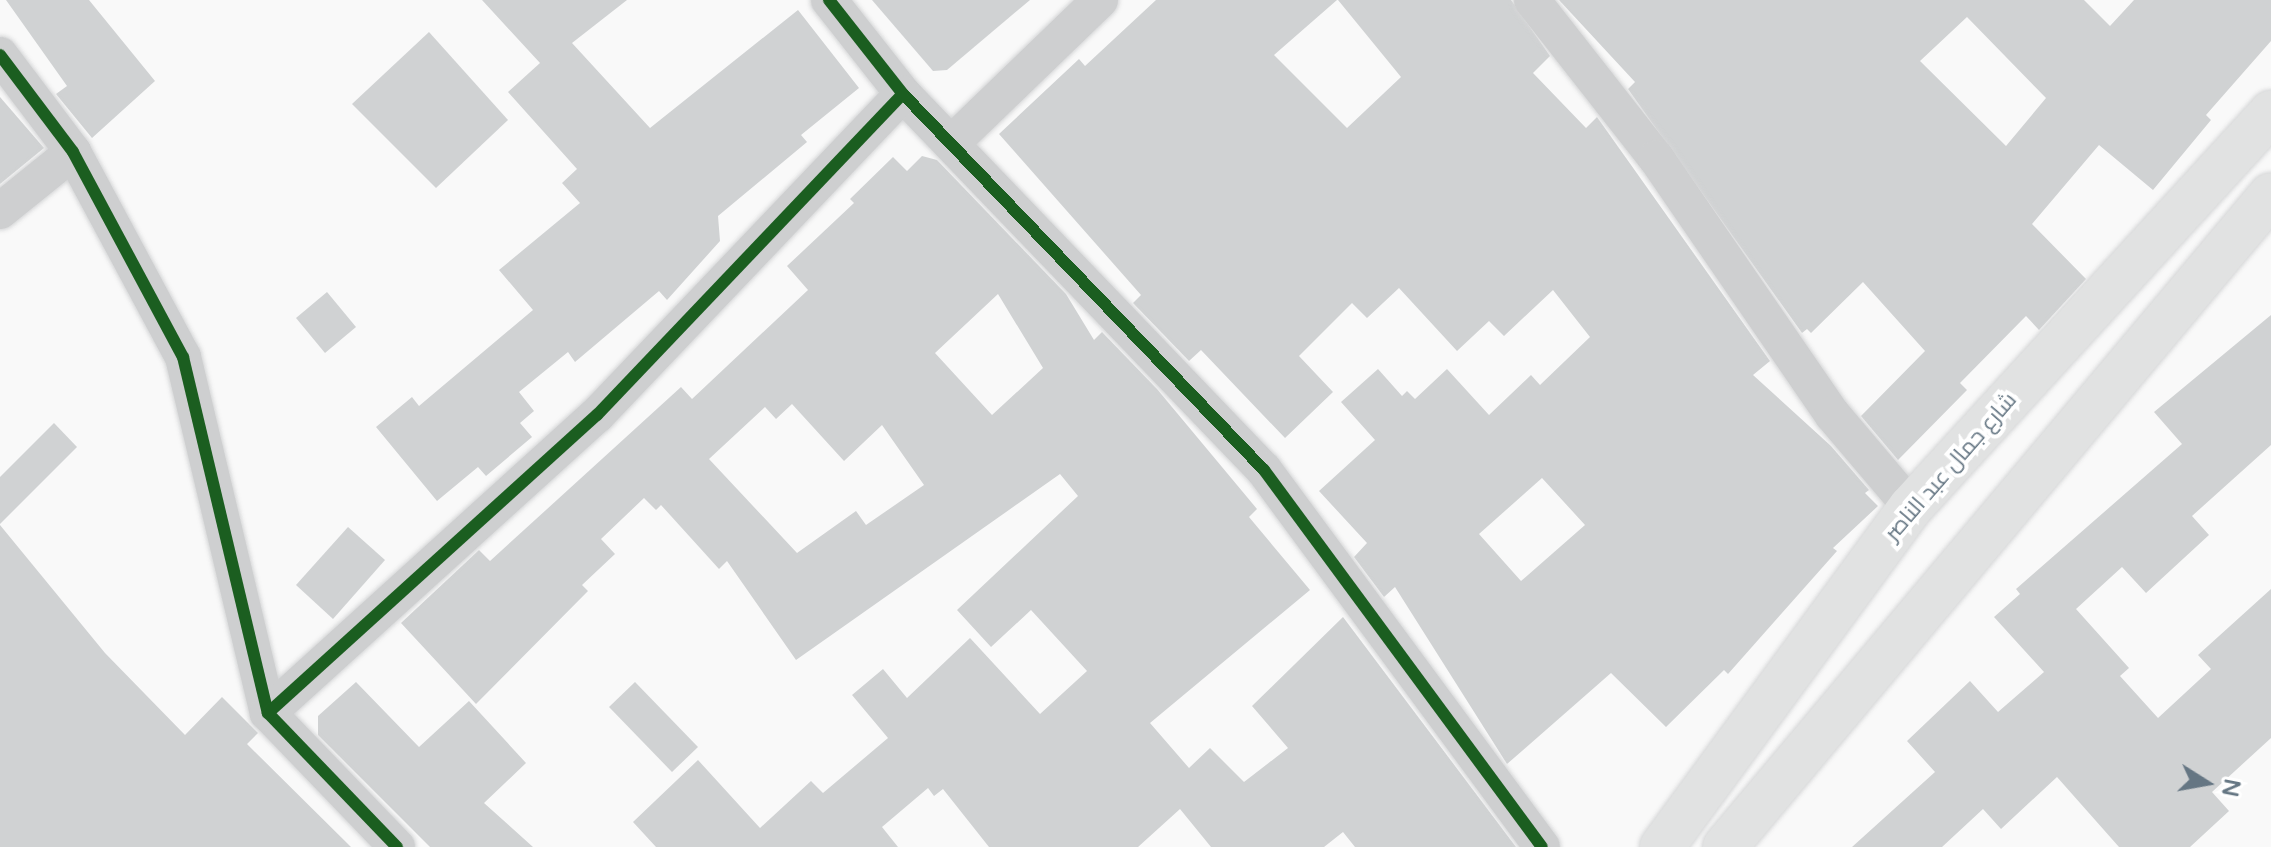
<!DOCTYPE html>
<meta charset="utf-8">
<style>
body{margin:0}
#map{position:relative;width:2271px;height:847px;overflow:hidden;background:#f9f9f9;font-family:"Varela Round",Cairo,sans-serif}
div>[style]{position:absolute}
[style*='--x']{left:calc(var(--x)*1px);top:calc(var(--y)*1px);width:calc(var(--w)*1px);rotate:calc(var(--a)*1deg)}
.building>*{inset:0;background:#d0d2d3}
.roads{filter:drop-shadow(0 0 2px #d5d6d7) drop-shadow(0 0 2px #d5d6d7)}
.minor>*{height:36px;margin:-18px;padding:0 18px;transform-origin:18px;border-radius:18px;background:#cecfd0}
.major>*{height:44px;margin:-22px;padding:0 22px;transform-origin:22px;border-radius:22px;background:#e1e2e2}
.cycleway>*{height:12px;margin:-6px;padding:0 6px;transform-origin:6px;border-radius:6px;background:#1b5e20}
span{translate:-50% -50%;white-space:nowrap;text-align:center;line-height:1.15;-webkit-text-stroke:8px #fff;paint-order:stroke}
.street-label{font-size:22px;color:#657683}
.north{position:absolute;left:2167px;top:743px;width:80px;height:80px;-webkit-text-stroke:6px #fff;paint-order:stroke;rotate:101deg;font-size:22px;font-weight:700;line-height:32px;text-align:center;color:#657683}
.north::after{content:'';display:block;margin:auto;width:28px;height:36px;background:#657683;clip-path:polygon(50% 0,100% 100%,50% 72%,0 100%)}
</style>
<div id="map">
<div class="building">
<div style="clip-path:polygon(6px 0,89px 0,155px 81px,92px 138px,56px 94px,67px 86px)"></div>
<div style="clip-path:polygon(482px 0,627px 0,572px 43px,650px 128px,798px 10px,859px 88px,801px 135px,807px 142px,718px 216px,720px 241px,667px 300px,659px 291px,575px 362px,568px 352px,519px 392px,534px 411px,520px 423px,532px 437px,486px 476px,478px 467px,437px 501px,376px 427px,412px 397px,419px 406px,533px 310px,499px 270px,580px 203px,562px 183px,577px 169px,508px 92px,540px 63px)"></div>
<div style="clip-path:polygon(872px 0,1030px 0,947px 70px,933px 71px)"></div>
<div style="clip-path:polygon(evenodd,1156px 0,1337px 0,1274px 55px,1347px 128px,1401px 77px,1338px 0,1511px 0,1550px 56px,1533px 73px,1586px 128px,1597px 117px,1770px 361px,1753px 375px,1831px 446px,1869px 490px,1865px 493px,1878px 506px,1833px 548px,1837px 551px,1728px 674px,1724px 670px,1666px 727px,1611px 673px,1507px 764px,1395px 587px,1384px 597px,1354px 557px,1367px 543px,1319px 491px,1375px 440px,1341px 402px,1378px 369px,1402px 396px,1407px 391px,1415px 399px,1447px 369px,1489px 415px,1531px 375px,1540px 385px,1590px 337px,1553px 290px,1504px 336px,1489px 321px,1457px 351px,1399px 288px,1367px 318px,1352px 303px,1299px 356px,1333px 392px,1285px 438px,1201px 350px,1189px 361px,1133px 303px,1141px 295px,999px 134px,1079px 59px,1085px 66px,1156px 0,1542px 478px,1585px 525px,1521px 581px,1479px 534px,1542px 478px)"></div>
<div style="clip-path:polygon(evenodd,1559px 0,2084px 0,2110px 26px,2134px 0,2271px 0,2271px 41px,2206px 115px,2211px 120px,2153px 190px,2099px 145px,2032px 224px,2086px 279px,2039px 330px,2026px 316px,1960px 383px,1967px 390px,1898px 460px,1861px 416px,1925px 351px,1863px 282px,1811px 333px,1807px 329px,1802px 333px,1628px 89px,1635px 82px,1559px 0,1967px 17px,2046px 98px,2006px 146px,1920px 61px,1967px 17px)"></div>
<div style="clip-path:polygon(429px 32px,508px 120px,436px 188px,352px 104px)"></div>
<div style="clip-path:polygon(0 97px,44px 148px,0 184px)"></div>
<div style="clip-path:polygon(evenodd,922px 156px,937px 160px,1066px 294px,1094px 340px,1102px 332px,1157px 389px,1257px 509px,1249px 517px,1310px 590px,1150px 723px,1189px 768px,1210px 748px,1244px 782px,1288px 748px,1252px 706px,1343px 617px,1516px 847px,1355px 847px,1343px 832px,1324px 847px,1211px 847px,1180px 809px,1138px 847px,989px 847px,943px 789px,934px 796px,928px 788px,882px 827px,898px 847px,656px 847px,633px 822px,698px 760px,760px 828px,811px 781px,823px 793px,888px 738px,852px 695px,883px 669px,907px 698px,970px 638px,1040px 714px,1087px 671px,1031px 610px,991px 647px,957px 610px,1078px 496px,1060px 474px,796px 660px,727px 561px,719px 569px,661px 505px,656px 510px,644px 498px,601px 539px,615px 554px,582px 585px,588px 591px,476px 704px,401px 623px,479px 550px,490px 561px,681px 387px,692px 399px,808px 290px,787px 266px,854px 203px,850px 199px,893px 157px,907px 171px,922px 156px,998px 294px,1043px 368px,992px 415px,935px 353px,998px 294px,922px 156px,792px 404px,844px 461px,882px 425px,924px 485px,866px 525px,856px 511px,797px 553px,709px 459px,765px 407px,776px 419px,792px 404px)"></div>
<div style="clip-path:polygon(327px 292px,356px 327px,325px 353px,296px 318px)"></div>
<div style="clip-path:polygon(2271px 315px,2271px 445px,2192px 516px,2209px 535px,2146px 593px,2122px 567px,2076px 609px,2129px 668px,2120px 676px,2158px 718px,2211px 669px,2198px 655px,2271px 589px,2271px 738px,2212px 792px,2229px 811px,2190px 847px,2119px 847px,2057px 777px,2001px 829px,1983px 809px,1942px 847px,1852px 847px,1935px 772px,1907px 741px,1970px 681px,1998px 712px,2044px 672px,1994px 617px,2020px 594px,2016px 589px,2182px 444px,2154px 412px)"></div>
<div style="clip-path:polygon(54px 423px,77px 447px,0 524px,0 477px)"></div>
<div style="clip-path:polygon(0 525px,105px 653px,185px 735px,222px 697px,258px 733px,247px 744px,351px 847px,0 847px)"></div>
<div style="clip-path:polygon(348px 527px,385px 560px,333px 619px,296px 585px)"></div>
<div style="clip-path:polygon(356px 682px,419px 747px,469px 701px,526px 763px,484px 803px,533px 847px,430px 847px,318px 735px,318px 716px)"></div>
<div style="clip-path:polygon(635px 682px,698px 747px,672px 772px,609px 707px)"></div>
</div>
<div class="roads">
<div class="minor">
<div style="--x:829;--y:0;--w:120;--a:51.8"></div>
<div style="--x:903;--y:94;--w:521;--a:46.17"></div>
<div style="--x:1264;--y:470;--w:468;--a:53.6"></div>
<div style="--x:1532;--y:0;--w:201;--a:51.9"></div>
<div style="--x:1656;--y:158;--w:311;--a:55.5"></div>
<div style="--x:1832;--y:414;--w:122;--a:49.7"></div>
<div style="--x:0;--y:55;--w:121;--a:53"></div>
<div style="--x:73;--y:152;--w:233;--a:61.8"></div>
<div style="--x:183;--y:357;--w:366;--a:76.6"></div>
<div style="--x:268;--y:713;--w:186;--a:46.1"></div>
<div style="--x:954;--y:141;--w:203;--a:-44"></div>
<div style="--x:0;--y:211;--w:94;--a:-38.9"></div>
<div style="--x:268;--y:713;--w:444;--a:-42.2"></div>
<div style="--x:597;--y:415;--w:443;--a:-46.4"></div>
</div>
<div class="major">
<div style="--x:1662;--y:847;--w:421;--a:-53.8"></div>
<div style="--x:1911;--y:507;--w:534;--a:-47.58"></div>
<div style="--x:1725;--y:847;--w:850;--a:-50.06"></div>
</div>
</div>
<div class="cycleway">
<div style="--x:829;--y:0;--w:120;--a:51.8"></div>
<div style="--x:903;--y:94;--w:521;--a:46.17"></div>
<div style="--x:1264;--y:470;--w:468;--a:53.6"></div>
<div style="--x:0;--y:55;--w:121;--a:53"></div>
<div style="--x:73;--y:152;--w:233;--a:61.8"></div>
<div style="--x:183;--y:357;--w:366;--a:76.6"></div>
<div style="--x:268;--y:713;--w:186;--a:46.1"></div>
<div style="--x:268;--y:713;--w:444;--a:-42.2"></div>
<div style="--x:597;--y:415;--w:443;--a:-46.4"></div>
</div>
<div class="street-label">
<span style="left:1951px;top:467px;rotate:-49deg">شارع جمال عبد الناصر</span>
</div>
<div class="north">N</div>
</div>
